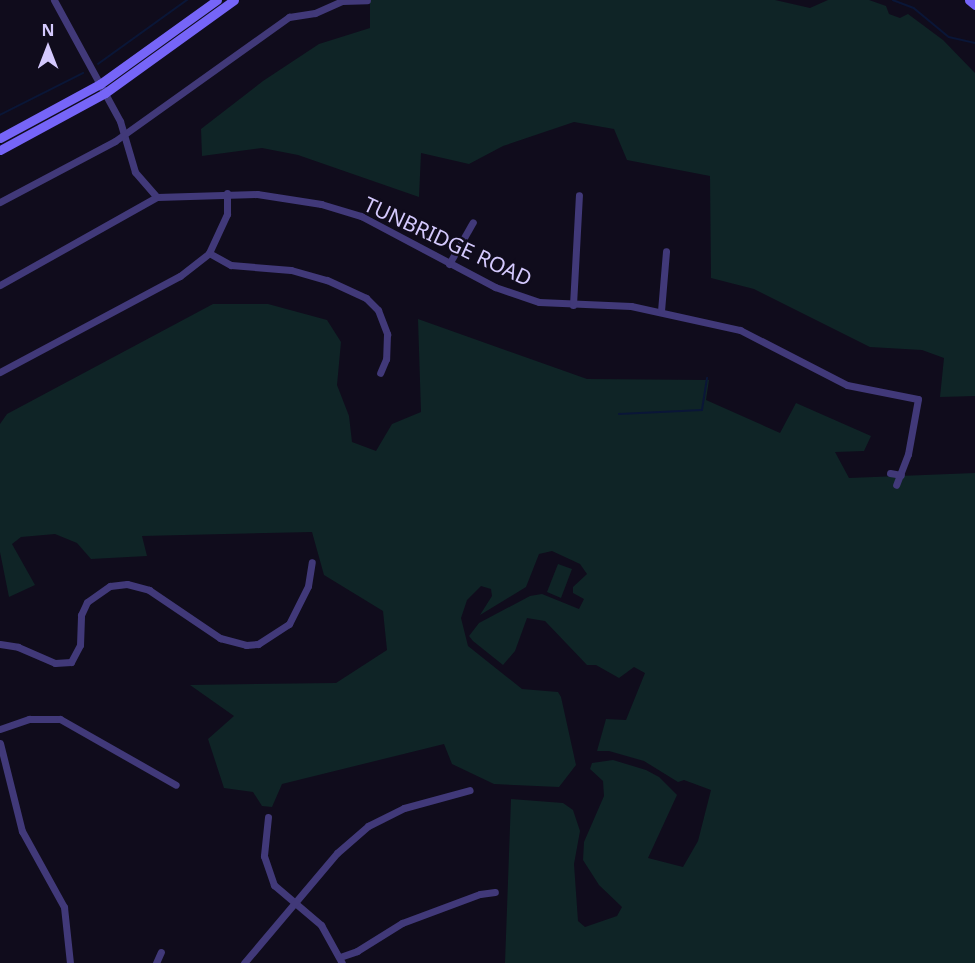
<!DOCTYPE html>
<style>
body{margin:0}
#map{position:relative;width:975px;height:963px;overflow:hidden;background:#100c1c;font-family:"Noto Sans",sans-serif}
div>[style]{position:absolute}
[style*='--x']{left:calc(var(--x)*1px);top:calc(var(--y)*1px);width:calc(var(--w)*1px);rotate:calc(var(--a)*1deg)}
.green>*{inset:0;background:#0f2426}
.stream>*{height:1.5px;margin:-0.75px;padding:0 0.75px;transform-origin:0.75px;border-radius:0.75px;background:#0a1637}
.minor>*{height:7px;margin:-3.5px;padding:0 3.5px;transform-origin:3.5px;border-radius:3.5px;background:#413979}
.secondary>*{height:9px;margin:-4.5px;padding:0 4.5px;transform-origin:4.5px;border-radius:4.5px;background:#7665f8}
span{translate:-50% -50%;white-space:nowrap;text-align:center;line-height:1.15;-webkit-text-stroke:5px #100c1c;paint-order:stroke}
.street-label{font-size:21px;color:#d4c9fd}
.north{position:absolute;left:18px;top:18px;width:60px;height:60px;-webkit-text-stroke:4px #100c1c;paint-order:stroke;rotate:0deg;font-size:16px;font-weight:700;line-height:24px;text-align:center;color:#d4c9fd}
.north::after{content:'';display:block;margin:auto;width:21px;height:27px;background:#d4c9fd;clip-path:polygon(50% 0,100% 100%,50% 72%,0 100%)}
</style>
<div id="map">
<div class="green">
<div style="clip-path:polygon(370px 0,775px 0,810px 8px,828px 0,869px 0,886px 6px,889px 14px,900px 18px,908px 14px,943px 40px,975px 73px,975px 396px,940px 397px,944px 358px,922px 350px,870px 347px,754px 289px,711px 278px,710px 176px,627px 160px,614px 129px,574px 122px,503px 146px,469px 164px,421px 153px,419px 197px,298px 155px,262px 148px,202px 156px,201px 129px,263px 81px,319px 44px,370px 28px)"></div>
<div style="clip-path:polygon(213px 304px,268px 304px,327px 320px,341px 342px,337px 385px,349px 416px,352px 442px,376px 451px,392px 424px,421px 412px,418px 319px,587px 379px,709px 380px,706px 400px,780px 433px,796px 403px,871px 436px,864px 451px,835px 452px,849px 478px,975px 473px,975px 963px,505px 963px,511px 799px,563px 803px,573px 810px,580px 831px,574px 864px,578px 921px,585px 927px,617px 916px,622px 907px,599px 885px,583px 860px,584px 842px,604px 796px,603px 781px,590px 769px,592px 763px,613px 760px,646px 770px,659px 777px,677px 795px,648px 858px,683px 867px,698px 841px,711px 790px,684px 780px,678px 782px,644px 761px,609px 751px,597px 751px,606px 719px,626px 720px,645px 673px,634px 667px,619px 678px,596px 665px,587px 665px,545px 621px,527px 618px,515px 651px,503px 665px,473px 641px,469px 636px,479px 623px,530px 596px,542px 594px,579px 609px,584px 599px,573px 593px,573px 587px,587px 574px,580px 564px,552px 551px,539px 554px,526px 587px,480px 615px,492px 596px,491px 589px,481px 586px,467px 600px,461px 618px,468px 646px,522px 689px,558px 692px,561px 697px,576px 765px,559px 787px,494px 784px,452px 764px,444px 744px,282px 784px,272px 807px,262px 806px,253px 792px,224px 788px,208px 739px,234px 716px,190px 685px,336px 683px,387px 650px,383px 611px,324px 575px,312px 532px,142px 536px,147px 556px,91px 559px,77px 543px,55px 534px,21px 537px,12px 544px,35px 585px,9px 597px,0 552px,0 424px,7px 414px)"></div>
<div style="clip-path:polygon(558px 564px,572px 569px,561px 598px,547px 592px)"></div>
</div>
<div class="stream">
<div style="--x:893;--y:0;--w:22;--a:21"></div>
<div style="--x:914;--y:8;--w:45;--a:39.6"></div>
<div style="--x:949;--y:37;--w:27;--a:13"></div>
<div style="--x:98;--y:64;--w:110;--a:-35.7"></div>
<div style="--x:0;--y:115;--w:93;--a:-26.8"></div>
<div style="--x:619;--y:414;--w:83;--a:-2.8"></div>
<div style="--x:702;--y:410;--w:32;--a:-81"></div>
</div>
<div class="minor">
<div style="--x:54;--y:0;--w:138;--a:61.4"></div>
<div style="--x:120;--y:121;--w:53;--a:73.6"></div>
<div style="--x:135;--y:172;--w:33;--a:49"></div>
<div style="--x:157;--y:197;--w:100;--a:-1.7"></div>
<div style="--x:257;--y:194;--w:65;--a:8.9"></div>
<div style="--x:321;--y:204;--w:42;--a:16.7"></div>
<div style="--x:361;--y:216;--w:152;--a:27.9"></div>
<div style="--x:495;--y:287;--w:46;--a:18.8"></div>
<div style="--x:539;--y:302;--w:92;--a:2.5"></div>
<div style="--x:631;--y:306;--w:112;--a:12.4"></div>
<div style="--x:740;--y:330;--w:120;--a:27.2"></div>
<div style="--x:847;--y:385;--w:72;--a:11.2"></div>
<div style="--x:918;--y:399;--w:56;--a:100.3"></div>
<div style="--x:908;--y:454;--w:33;--a:111"></div>
<div style="--x:0;--y:202;--w:130;--a:-27.9"></div>
<div style="--x:115;--y:141;--w:214;--a:-35.5"></div>
<div style="--x:289;--y:17;--w:26;--a:-9"></div>
<div style="--x:315;--y:13;--w:30;--a:-24"></div>
<div style="--x:342;--y:1;--w:25;--a:-2"></div>
<div style="--x:209;--y:253;--w:25;--a:29"></div>
<div style="--x:231;--y:265;--w:60;--a:4.8"></div>
<div style="--x:291;--y:270;--w:37;--a:16"></div>
<div style="--x:327;--y:280;--w:43;--a:24.8"></div>
<div style="--x:366;--y:298;--w:17;--a:45"></div>
<div style="--x:378;--y:310;--w:26;--a:69"></div>
<div style="--x:387;--y:334;--w:25;--a:92"></div>
<div style="--x:386;--y:359;--w:15;--a:113"></div>
<div style="--x:449;--y:264;--w:48;--a:-60.3"></div>
<div style="--x:0;--y:285;--w:180;--a:-29.3"></div>
<div style="--x:573;--y:305;--w:110;--a:-86.9"></div>
<div style="--x:661;--y:311;--w:60;--a:-85.2"></div>
<div style="--x:0;--y:372;--w:204;--a:-28.1"></div>
<div style="--x:180;--y:276;--w:37;--a:-38"></div>
<div style="--x:209;--y:253;--w:43;--a:-65.2"></div>
<div style="--x:227;--y:214;--w:21;--a:-90"></div>
<div style="--x:890;--y:473;--w:11;--a:10"></div>
<div style="--x:0;--y:644;--w:18;--a:9"></div>
<div style="--x:18;--y:647;--w:40;--a:23.4"></div>
<div style="--x:55;--y:663;--w:16;--a:-4"></div>
<div style="--x:71;--y:662;--w:19;--a:-62"></div>
<div style="--x:80;--y:645;--w:30;--a:-88"></div>
<div style="--x:81;--y:615;--w:14;--a:-65"></div>
<div style="--x:87;--y:602;--w:28;--a:-35"></div>
<div style="--x:110;--y:586;--w:17;--a:-7"></div>
<div style="--x:127;--y:584;--w:23;--a:15"></div>
<div style="--x:149;--y:590;--w:86;--a:34.1"></div>
<div style="--x:220;--y:638;--w:27;--a:15"></div>
<div style="--x:246;--y:645;--w:12;--a:-5"></div>
<div style="--x:258;--y:644;--w:37;--a:-33"></div>
<div style="--x:289;--y:624;--w:42;--a:-63.4"></div>
<div style="--x:308;--y:586;--w:24;--a:-81"></div>
<div style="--x:0;--y:729;--w:31;--a:-19"></div>
<div style="--x:29;--y:719;--w:31;--a:0"></div>
<div style="--x:60;--y:719;--w:133;--a:29.6"></div>
<div style="--x:0;--y:743;--w:91;--a:76"></div>
<div style="--x:22;--y:831;--w:87;--a:61.1"></div>
<div style="--x:64;--y:907;--w:56;--a:83.9"></div>
<div style="--x:268;--y:817;--w:39;--a:96"></div>
<div style="--x:264;--y:856;--w:31;--a:71"></div>
<div style="--x:274;--y:885;--w:62;--a:40.4"></div>
<div style="--x:321;--y:925;--w:43;--a:61.1"></div>
<div style="--x:340;--y:957;--w:18;--a:-19"></div>
<div style="--x:357;--y:951;--w:53;--a:-31.9"></div>
<div style="--x:402;--y:923;--w:83;--a:-20.4"></div>
<div style="--x:480;--y:894;--w:15;--a:-8"></div>
<div style="--x:156;--y:963;--w:12;--a:-66"></div>
<div style="--x:244;--y:963;--w:144;--a:-49.8"></div>
<div style="--x:337;--y:853;--w:41;--a:-41.1"></div>
<div style="--x:368;--y:826;--w:40;--a:-26.6"></div>
<div style="--x:404;--y:808;--w:68;--a:-15.3"></div>
</div>
<div class="secondary">
<div style="--x:969;--y:0;--w:8;--a:40"></div>
<div style="--x:0;--y:138;--w:114;--a:-28.4"></div>
<div style="--x:100;--y:84;--w:144;--a:-35.7"></div>
<div style="--x:0;--y:150;--w:119;--a:-28.5"></div>
<div style="--x:105;--y:93;--w:159;--a:-35.8"></div>
</div>
<div class="street-label">
<span style="left:448px;top:241px;rotate:25deg">TUNBRIDGE ROAD</span>
</div>
<div class="north">N</div>
</div>
